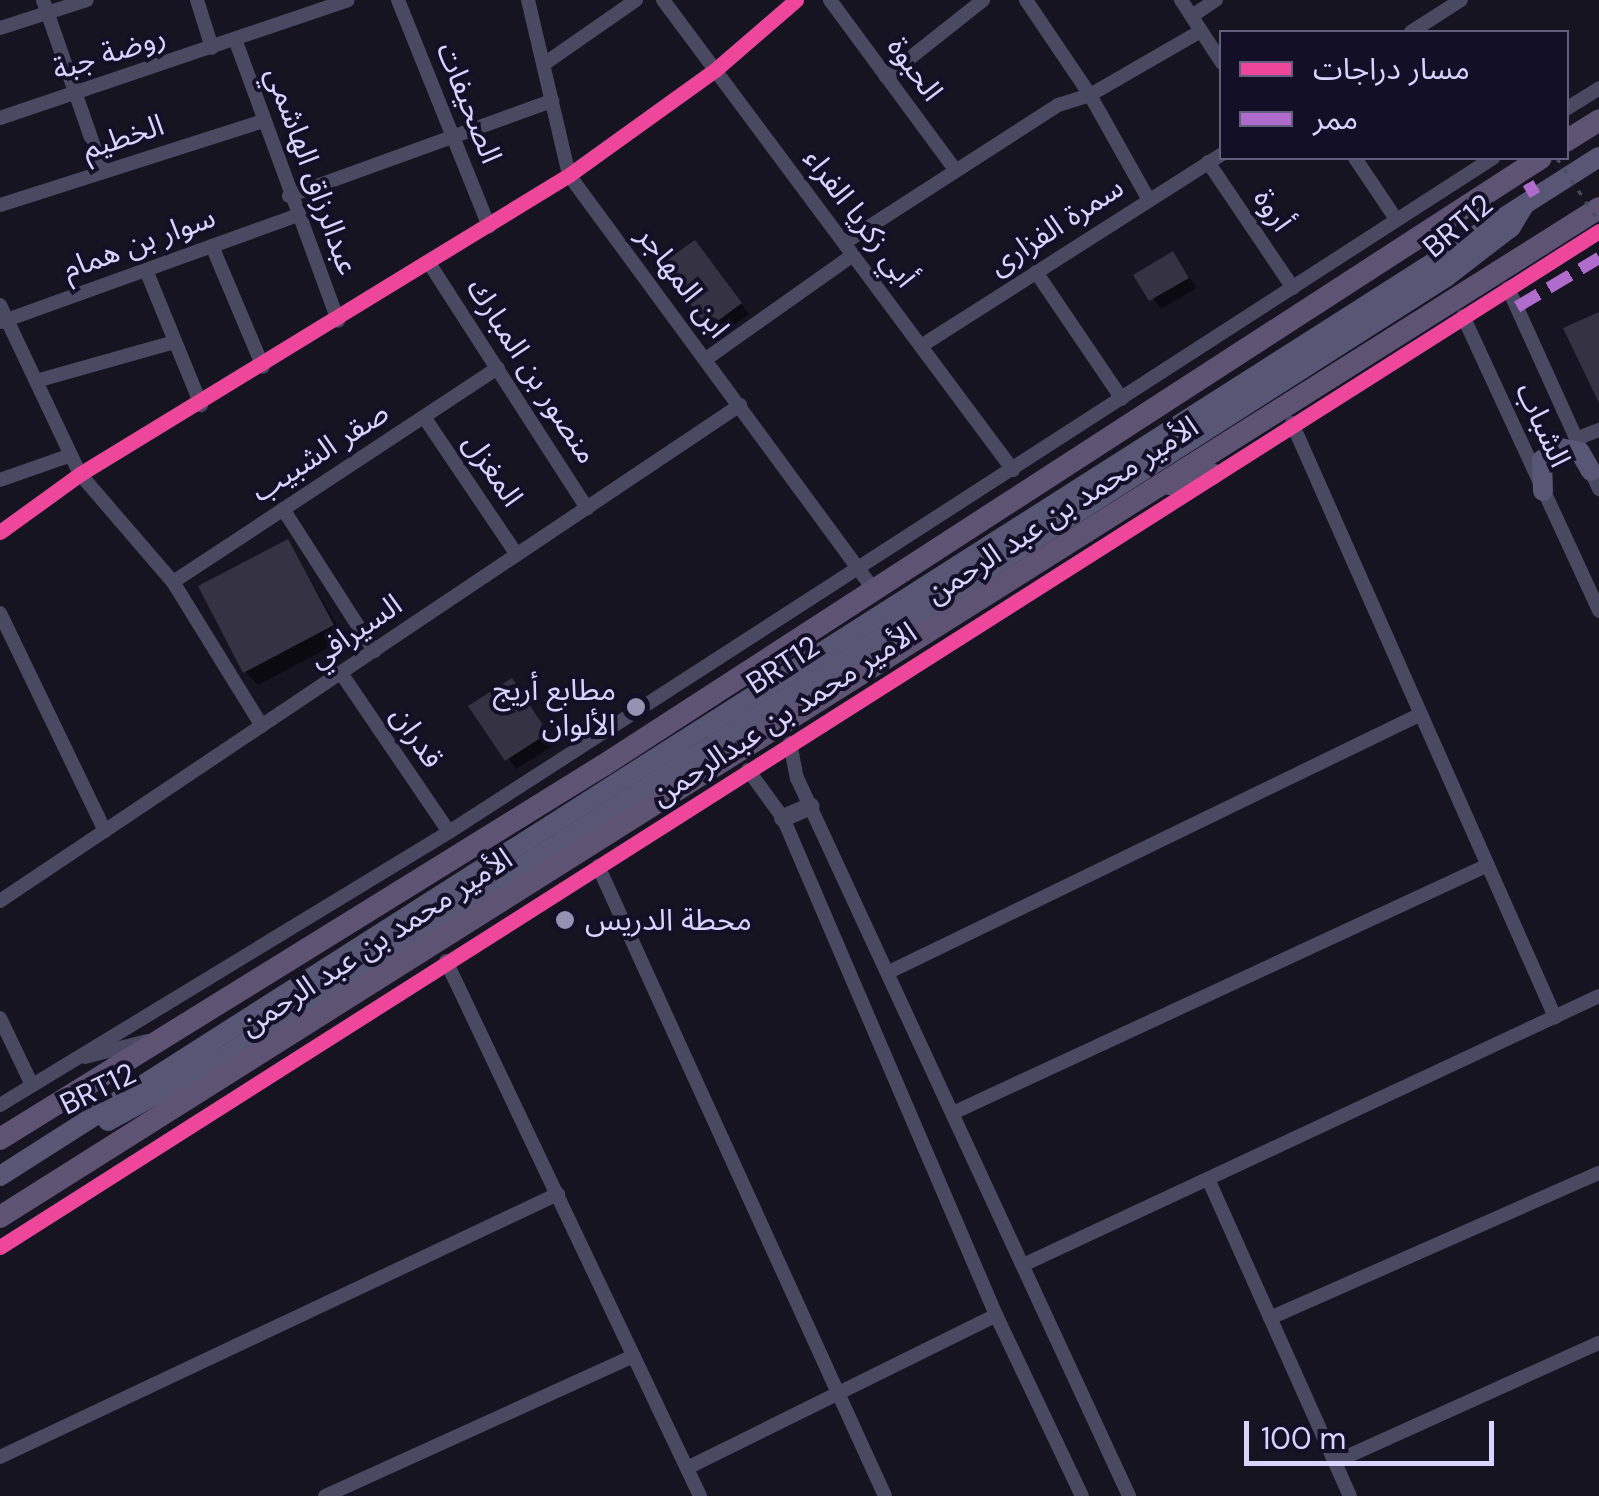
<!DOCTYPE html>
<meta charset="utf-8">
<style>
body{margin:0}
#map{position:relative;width:1599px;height:1496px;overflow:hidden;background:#161421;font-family:"DM Sans","Noto Sans Arabic",sans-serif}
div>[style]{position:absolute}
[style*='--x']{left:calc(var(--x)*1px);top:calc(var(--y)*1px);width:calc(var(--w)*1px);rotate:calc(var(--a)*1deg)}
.shadow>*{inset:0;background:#0007}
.building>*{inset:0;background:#343243}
.minor>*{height:14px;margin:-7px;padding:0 7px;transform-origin:7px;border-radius:7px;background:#4a4962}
.tertiary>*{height:18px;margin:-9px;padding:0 9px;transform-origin:9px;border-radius:9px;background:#4a4962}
.secondary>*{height:20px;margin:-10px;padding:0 10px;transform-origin:10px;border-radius:10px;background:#575674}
.primary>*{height:22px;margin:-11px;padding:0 11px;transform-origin:11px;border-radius:11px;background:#5e5373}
.path-bridge>*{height:2.5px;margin-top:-1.25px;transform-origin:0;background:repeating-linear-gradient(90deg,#44505f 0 5px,transparent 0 13px)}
.quiet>*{height:12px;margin-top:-6px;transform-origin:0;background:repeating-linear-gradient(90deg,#b06ccc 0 25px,transparent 0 37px)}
.cycleway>*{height:15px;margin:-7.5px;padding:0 7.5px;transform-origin:7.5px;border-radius:7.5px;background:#ed469a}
.dots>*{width:28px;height:28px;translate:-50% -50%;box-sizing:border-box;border:5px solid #130f26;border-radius:50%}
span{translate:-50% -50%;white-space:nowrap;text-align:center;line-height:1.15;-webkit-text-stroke:8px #130f26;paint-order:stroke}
.street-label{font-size:30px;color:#d9d4ff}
.poi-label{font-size:30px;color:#d9d4ff}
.right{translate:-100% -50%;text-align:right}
.left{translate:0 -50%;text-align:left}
.legend{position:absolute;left:1219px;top:30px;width:350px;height:130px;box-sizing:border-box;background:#130f26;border:2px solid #625e7d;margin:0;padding:12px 18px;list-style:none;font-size:30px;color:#d9d4ff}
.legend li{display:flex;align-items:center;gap:20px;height:50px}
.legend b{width:50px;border:2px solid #625e7d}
.scale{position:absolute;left:1244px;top:1421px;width:250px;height:45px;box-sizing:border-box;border:5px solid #d9d4ff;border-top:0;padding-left:12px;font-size:30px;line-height:35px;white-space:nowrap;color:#d9d4ff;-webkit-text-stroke:8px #130f26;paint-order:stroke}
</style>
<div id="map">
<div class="shadow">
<div style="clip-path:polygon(704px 253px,749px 314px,720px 336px,710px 326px)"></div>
<div style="clip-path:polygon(1173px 254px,1197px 288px,1161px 309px,1137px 275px)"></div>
<div style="clip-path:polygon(288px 542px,345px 639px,258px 685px,245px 671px)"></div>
<div style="clip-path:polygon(511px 681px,556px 744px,516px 769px,472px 706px)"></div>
</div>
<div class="building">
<div style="clip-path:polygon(695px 240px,742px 303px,708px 328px,661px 264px)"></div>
<div style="clip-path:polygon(1173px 251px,1189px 278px,1149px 301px,1133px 275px)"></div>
<div style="clip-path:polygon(1599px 312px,1599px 403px,1563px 328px)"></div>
<div style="clip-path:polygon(288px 539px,334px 625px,243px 673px,198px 586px)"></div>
<div style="clip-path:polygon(512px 678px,548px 733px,505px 761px,468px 706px)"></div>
</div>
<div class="minor">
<div style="--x:43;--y:0;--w:182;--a:70.8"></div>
<div style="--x:197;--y:0;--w:50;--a:72.6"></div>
<div style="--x:398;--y:0;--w:244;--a:68.1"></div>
<div style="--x:528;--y:0;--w:180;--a:76.8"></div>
<div style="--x:569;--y:175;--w:515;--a:53.69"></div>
<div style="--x:663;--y:0;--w:586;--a:53.33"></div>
<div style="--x:830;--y:0;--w:212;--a:53.6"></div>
<div style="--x:1026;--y:0;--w:115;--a:56"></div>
<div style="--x:1090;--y:95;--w:120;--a:60.7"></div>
<div style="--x:1181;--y:0;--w:75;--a:56.9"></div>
<div style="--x:1192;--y:16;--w:29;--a:-34"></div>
<div style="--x:0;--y:28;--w:91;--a:-17.8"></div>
<div style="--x:1411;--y:32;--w:59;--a:-32.6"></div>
<div style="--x:235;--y:39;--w:300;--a:69.9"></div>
<div style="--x:544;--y:64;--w:112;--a:-34.8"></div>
<div style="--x:886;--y:77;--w:124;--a:-38.4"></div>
<div style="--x:1566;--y:109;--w:39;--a:-32"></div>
<div style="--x:0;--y:118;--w:367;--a:-18.7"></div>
<div style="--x:1355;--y:158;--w:73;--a:56.1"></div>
<div style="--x:1208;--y:162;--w:152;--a:56"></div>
<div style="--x:289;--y:196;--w:280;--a:-19.9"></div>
<div style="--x:0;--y:205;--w:277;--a:-17.7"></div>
<div style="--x:844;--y:243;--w:255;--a:-32.8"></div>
<div style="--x:1058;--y:105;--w:34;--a:-17"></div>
<div style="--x:1090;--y:95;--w:128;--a:-30"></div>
<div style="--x:212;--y:246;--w:131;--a:67.1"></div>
<div style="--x:429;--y:263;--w:292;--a:57.2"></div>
<div style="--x:146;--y:270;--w:146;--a:67.8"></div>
<div style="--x:1036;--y:272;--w:153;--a:55.9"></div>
<div style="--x:1508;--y:288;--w:221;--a:65.6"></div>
<div style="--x:0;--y:305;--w:187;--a:64.7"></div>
<div style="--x:80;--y:474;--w:143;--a:49.3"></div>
<div style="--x:173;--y:582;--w:169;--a:58.3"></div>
<div style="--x:1463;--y:316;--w:325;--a:65.2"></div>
<div style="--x:1;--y:322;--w:313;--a:-19.8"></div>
<div style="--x:921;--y:346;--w:357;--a:-32.5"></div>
<div style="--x:706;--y:359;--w:180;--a:-35.3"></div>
<div style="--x:36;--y:381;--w:144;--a:-15.7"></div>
<div style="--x:424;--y:417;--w:166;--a:56"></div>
<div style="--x:1292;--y:423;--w:650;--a:66.12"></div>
<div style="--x:1578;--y:438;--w:22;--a:-21"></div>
<div style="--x:0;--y:480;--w:75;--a:-19.4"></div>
<div style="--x:283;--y:509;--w:169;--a:57.3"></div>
<div style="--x:0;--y:532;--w:99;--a:-35.9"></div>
<div style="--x:80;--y:474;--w:573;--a:-31.44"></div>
<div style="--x:569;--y:175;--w:180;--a:-35.7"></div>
<div style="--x:715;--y:70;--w:107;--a:-40.8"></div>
<div style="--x:173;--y:582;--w:389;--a:-33.4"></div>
<div style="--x:0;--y:613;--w:242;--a:64.3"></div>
<div style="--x:341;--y:673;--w:192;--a:55.8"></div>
<div style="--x:790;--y:743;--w:36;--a:79"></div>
<div style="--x:797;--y:778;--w:791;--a:65.18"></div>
<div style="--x:748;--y:770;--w:59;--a:53.9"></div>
<div style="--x:783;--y:818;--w:541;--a:66.8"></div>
<div style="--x:996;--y:1315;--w:200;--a:64.6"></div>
<div style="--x:598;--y:866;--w:692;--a:65.51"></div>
<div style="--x:0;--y:901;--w:891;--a:-33.83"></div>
<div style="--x:446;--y:961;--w:592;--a:64.6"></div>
<div style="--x:889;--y:972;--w:591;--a:-25.87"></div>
<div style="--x:0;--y:1018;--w:74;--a:64.5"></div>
<div style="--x:85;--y:1057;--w:64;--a:-14.5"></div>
<div style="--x:0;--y:1105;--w:525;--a:-31.3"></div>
<div style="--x:449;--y:832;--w:1243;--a:-32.85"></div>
<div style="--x:955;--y:1112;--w:587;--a:-24.86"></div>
<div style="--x:1209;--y:1181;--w:345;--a:65.9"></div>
<div style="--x:0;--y:1247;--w:1894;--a:-32.43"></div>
<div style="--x:1023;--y:1265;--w:636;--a:-25.03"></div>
<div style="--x:1270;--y:1318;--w:360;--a:-23.8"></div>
<div style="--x:0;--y:1457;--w:617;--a:-25.24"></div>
<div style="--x:1335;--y:1462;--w:290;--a:-24.3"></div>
<div style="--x:687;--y:1468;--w:345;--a:-26.3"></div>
<div style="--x:325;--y:1496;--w:339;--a:-24.4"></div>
</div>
<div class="tertiary">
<div style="--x:783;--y:818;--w:30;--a:-23"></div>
</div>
<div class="secondary">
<div style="--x:1543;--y:491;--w:31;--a:-92"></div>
<div style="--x:1542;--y:460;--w:22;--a:-34"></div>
<div style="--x:1560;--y:448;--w:20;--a:11"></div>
<div style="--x:1580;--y:452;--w:22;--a:60"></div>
<div style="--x:108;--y:1121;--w:127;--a:-28.8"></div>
<div style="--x:219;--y:1060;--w:1456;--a:-32.54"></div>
<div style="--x:1446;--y:277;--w:82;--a:-37.6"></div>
<div style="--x:1511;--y:227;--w:27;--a:-59"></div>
<div style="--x:0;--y:1176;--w:1896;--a:-32.51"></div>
</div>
<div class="primary">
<div style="--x:1566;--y:141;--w:39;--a:-32"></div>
<div style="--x:1169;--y:484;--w:44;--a:-13.1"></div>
<div style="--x:0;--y:1139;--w:710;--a:-31.77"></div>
<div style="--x:604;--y:765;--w:1116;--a:-32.94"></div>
<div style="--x:0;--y:1217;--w:1891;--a:-32.25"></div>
</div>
<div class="path-bridge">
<div style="--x:1557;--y:158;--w:76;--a:56.3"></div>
</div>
<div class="quiet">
<div style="--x:1528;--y:183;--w:14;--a:60"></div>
<div style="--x:1517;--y:307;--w:96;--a:-30.9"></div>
</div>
<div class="cycleway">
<div style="--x:0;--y:532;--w:99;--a:-35.9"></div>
<div style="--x:80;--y:474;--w:573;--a:-31.44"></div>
<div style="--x:569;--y:175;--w:180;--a:-35.7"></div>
<div style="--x:715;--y:70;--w:107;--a:-40.8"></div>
<div style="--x:0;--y:1247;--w:1894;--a:-32.43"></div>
</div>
<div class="dots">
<div style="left:636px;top:707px;background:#9591b1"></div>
<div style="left:565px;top:920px;background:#9591b1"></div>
</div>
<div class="street-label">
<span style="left:109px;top:53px;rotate:-18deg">روضة جبة</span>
<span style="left:915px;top:69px;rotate:54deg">الحبوة</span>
<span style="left:469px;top:103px;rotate:68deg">الصحيفات</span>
<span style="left:123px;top:137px;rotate:-18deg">الخطيم</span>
<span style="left:312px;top:171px;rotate:70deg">عبدالرزاق الهاشمي</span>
<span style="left:1273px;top:210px;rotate:56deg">أروة</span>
<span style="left:860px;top:218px;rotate:53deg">أبي زكريا الفراء</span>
<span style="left:1056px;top:226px;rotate:-33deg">سمرة الفزارى</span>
<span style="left:1458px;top:226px;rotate:-40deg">BRT12</span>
<span style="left:139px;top:243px;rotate:-20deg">سوار بن همام</span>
<span style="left:683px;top:282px;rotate:53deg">ابن المهاجر</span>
<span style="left:532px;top:371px;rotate:57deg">منصور بن المبارك</span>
<span style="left:1543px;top:425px;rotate:65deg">الشباب</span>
<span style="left:320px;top:452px;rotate:-33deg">صقر الشبيب</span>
<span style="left:493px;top:470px;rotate:56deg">المغزل</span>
<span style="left:1062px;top:510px;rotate:-33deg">الأمير محمد بن عبد الرحمن</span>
<span style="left:355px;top:631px;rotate:-34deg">السيرافي</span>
<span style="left:783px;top:665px;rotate:-33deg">BRT12</span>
<span style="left:784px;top:714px;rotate:-33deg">الأمير محمد بن عبدالرحمن</span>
<span style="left:417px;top:737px;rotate:56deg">قدران</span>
<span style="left:376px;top:942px;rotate:-33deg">الأمير محمد بن عبد الرحمن</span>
<span style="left:98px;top:1089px;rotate:-26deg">BRT12</span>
</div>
<div class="poi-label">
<span class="right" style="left:616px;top:707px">مطابع أريج<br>الألوان</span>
<span class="left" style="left:585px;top:920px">محطة الدريس</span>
</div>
<ul class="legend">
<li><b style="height:12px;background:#ed469a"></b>مسار دراجات</li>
<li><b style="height:12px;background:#b06ccc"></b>ممر</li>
</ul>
<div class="scale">100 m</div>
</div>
